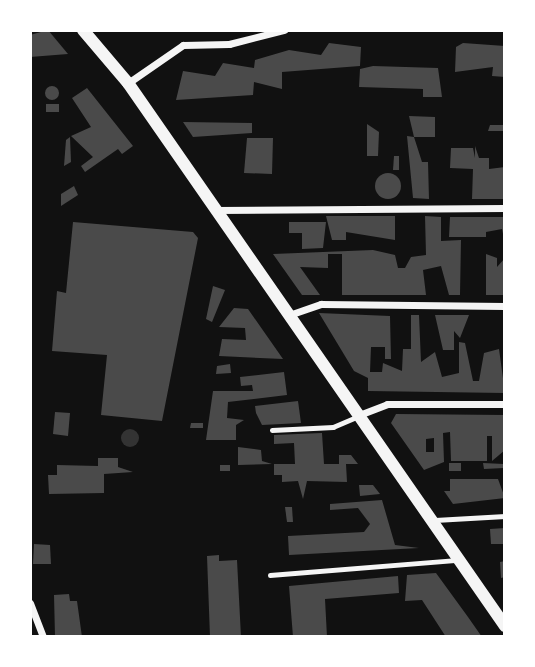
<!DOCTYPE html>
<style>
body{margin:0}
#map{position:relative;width:535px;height:667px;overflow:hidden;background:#111;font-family:"Source Sans 3",sans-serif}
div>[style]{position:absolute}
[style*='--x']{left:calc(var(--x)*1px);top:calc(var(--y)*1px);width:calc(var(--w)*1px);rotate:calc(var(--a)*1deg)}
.water>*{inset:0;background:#333}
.round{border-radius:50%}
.building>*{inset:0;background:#4a4a4a}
.service>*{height:4.5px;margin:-2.25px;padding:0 2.25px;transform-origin:2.25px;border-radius:2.25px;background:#f5f5f5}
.minor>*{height:7px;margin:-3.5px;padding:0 3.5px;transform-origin:3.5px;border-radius:3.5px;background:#f5f5f5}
.secondary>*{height:12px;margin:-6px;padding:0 6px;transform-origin:6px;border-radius:6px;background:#f5f5f5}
span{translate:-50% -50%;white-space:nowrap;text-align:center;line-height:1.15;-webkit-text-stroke:5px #fff;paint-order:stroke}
.frame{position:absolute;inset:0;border:32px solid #fff;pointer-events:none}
</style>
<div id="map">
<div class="water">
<div class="round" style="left:121px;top:429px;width:18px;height:18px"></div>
</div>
<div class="building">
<div style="clip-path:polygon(48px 30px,68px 54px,30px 57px,30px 35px)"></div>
<div style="clip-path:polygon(329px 43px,361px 47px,360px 66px,282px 72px,282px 89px,254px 82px,253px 95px,176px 100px,183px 71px,215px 76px,223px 63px,254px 68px,255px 60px,289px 50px,321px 55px)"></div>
<div style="clip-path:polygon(463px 43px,505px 46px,505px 77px,492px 76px,493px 67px,455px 72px,456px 47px)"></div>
<div style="clip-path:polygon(373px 66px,438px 68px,442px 97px,423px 97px,423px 89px,359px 87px,360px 69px)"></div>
<div class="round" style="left:45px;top:86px;width:14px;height:14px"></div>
<div style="clip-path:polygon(87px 88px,133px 146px,122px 154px,118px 149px,85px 172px,81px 166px,93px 157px,71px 136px,91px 127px,72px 98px)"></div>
<div style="clip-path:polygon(46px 104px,59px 104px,59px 112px,46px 112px)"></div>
<div style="clip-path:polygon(409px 116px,435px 117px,435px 137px,414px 137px)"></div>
<div style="clip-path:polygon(183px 122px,252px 123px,252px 133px,193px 137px)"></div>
<div style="clip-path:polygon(367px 124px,379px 132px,378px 156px,367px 156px)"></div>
<div style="clip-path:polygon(490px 125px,505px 125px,505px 131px,488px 131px)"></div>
<div style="clip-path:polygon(407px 136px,414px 137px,422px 162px,428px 162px,429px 199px,413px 198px)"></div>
<div style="clip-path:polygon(70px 137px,71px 162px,64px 166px,66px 140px)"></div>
<div style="clip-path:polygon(247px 138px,273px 138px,272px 174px,244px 173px)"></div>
<div style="clip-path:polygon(475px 146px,479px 158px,489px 158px,489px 169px,505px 167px,505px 199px,472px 199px,473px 169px,450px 168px,451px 148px,473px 148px,475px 158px)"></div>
<div style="clip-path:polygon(394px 156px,399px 156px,399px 170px,393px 170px)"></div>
<div class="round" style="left:375px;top:173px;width:26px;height:26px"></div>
<div style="clip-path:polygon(74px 186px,78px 195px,61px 206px,61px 194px)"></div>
<div style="clip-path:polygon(326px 216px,395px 216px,395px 240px,346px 232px,346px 240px,332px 240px)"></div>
<div style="clip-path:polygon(425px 216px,441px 217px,441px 241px,461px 240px,460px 295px,449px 295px,441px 266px,423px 270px,426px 295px,342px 295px,342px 254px,328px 254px,328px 268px,300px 267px,320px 295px,302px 295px,273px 254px,373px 250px,395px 255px,398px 268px,405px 268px,411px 257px,426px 255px)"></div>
<div style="clip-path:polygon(450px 217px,505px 217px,505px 244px,502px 229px,486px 232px,486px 237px,449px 237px)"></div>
<div style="clip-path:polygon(73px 222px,193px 232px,198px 238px,162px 421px,101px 415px,107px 355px,52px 351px,57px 291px,66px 293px)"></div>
<div style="clip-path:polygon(289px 222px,326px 222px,323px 248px,302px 249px,302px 233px,289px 233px)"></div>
<div style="clip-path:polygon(486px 254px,497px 258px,497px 267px,505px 258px,505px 295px,486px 295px)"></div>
<div style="clip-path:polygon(213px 286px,225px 290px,212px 322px,206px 319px)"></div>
<div style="clip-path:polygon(234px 308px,248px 309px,283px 359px,219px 356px,222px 339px,246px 340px,245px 328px,219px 327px)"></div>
<div style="clip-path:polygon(319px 313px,390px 316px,391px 359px,385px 359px,385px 347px,371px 347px,370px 372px,382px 372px,383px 363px,402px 371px,403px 349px,411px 349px,411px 315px,419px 315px,421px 362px,435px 352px,442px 377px,459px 373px,459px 342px,465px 343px,473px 381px,479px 381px,484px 353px,499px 349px,505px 393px,368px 391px,368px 378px,354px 371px)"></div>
<div style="clip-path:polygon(435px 315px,469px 315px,460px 338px,454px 331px,454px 350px,443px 350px)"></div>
<div style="clip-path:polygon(230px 364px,231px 373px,216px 374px,217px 366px)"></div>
<div style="clip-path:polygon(284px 372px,287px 395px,228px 402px,227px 418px,244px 420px,236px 425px,236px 440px,206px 440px,213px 391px,253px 391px,252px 385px,241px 386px,240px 377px)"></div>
<div style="clip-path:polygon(298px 401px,301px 423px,262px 425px,256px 413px,255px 406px)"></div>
<div style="clip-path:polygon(55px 412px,70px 413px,68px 436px,53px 434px)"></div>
<div style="clip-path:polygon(evenodd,396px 414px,505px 415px,505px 450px,492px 461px,492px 436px,487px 436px,487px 461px,451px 461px,450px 432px,443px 433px,444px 462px,424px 470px,391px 423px,396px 414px,434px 438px,434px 452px,426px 452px,426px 439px,434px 438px)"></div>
<div style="clip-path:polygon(191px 423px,203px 423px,203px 428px,190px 428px)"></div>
<div style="clip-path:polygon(322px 433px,324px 464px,339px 464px,339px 455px,351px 455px,358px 464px,346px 464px,347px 482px,307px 481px,303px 499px,298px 481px,282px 482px,282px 475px,274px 475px,274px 464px,295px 464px,294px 443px,274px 444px,274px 435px)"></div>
<div style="clip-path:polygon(238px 447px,261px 450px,262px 461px,272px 464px,238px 465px)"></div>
<div style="clip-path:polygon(98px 458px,118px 458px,118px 467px,133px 472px,104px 474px,104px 493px,49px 494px,48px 475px,57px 475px,57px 465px,98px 466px)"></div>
<div style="clip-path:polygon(449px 463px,461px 463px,461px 471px,449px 471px)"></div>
<div style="clip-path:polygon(483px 463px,504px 464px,504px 468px,484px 469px)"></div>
<div style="clip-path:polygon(220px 465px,230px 465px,230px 471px,220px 471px)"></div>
<div style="clip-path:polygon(450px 479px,498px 479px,505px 498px,453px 504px,444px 491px,450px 491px)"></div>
<div style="clip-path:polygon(359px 485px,373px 485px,380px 494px,360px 496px)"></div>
<div style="clip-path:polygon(382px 500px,395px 545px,419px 548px,289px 555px,288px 536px,364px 532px,370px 524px,358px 508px,330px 510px,330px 504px)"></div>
<div style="clip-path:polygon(285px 507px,292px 507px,293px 522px,287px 522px)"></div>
<div style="clip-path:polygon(505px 528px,505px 544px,491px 544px,490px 529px)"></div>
<div style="clip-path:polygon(34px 544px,50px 545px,51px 564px,33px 564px)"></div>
<div style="clip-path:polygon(219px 555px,219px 561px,237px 560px,241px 637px,210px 637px,207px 556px)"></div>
<div style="clip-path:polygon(505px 561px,505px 577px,501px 578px,500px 562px)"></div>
<div style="clip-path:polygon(436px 573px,468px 617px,482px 637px,446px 637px,422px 600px,405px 601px,407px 575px)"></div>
<div style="clip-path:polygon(398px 576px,399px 593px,325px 599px,327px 637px,293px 637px,289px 586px)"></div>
<div style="clip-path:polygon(69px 594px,70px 601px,77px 601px,82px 637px,55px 637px,54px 595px)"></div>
</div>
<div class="service">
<div style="--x:272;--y:430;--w:61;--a:-2.8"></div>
<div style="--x:333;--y:427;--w:25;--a:-23"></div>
<div style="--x:435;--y:520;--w:70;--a:-3.3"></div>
<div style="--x:270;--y:575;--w:188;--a:-4.6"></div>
</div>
<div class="minor">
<div style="--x:128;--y:83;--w:67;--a:-34.6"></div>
<div style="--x:183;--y:45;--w:46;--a:-1.2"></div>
<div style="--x:229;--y:44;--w:57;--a:-14.3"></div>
<div style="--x:216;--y:210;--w:289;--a:-0.4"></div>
<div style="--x:289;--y:315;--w:34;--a:-19"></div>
<div style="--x:321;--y:304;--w:184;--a:0.6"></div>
<div style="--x:359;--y:415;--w:30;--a:-21"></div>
<div style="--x:387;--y:404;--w:118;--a:0"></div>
<div style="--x:30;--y:603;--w:36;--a:69"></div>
</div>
<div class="secondary">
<div style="--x:83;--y:30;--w:70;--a:49.7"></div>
<div style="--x:128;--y:83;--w:661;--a:55.23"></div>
</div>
<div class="frame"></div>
</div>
